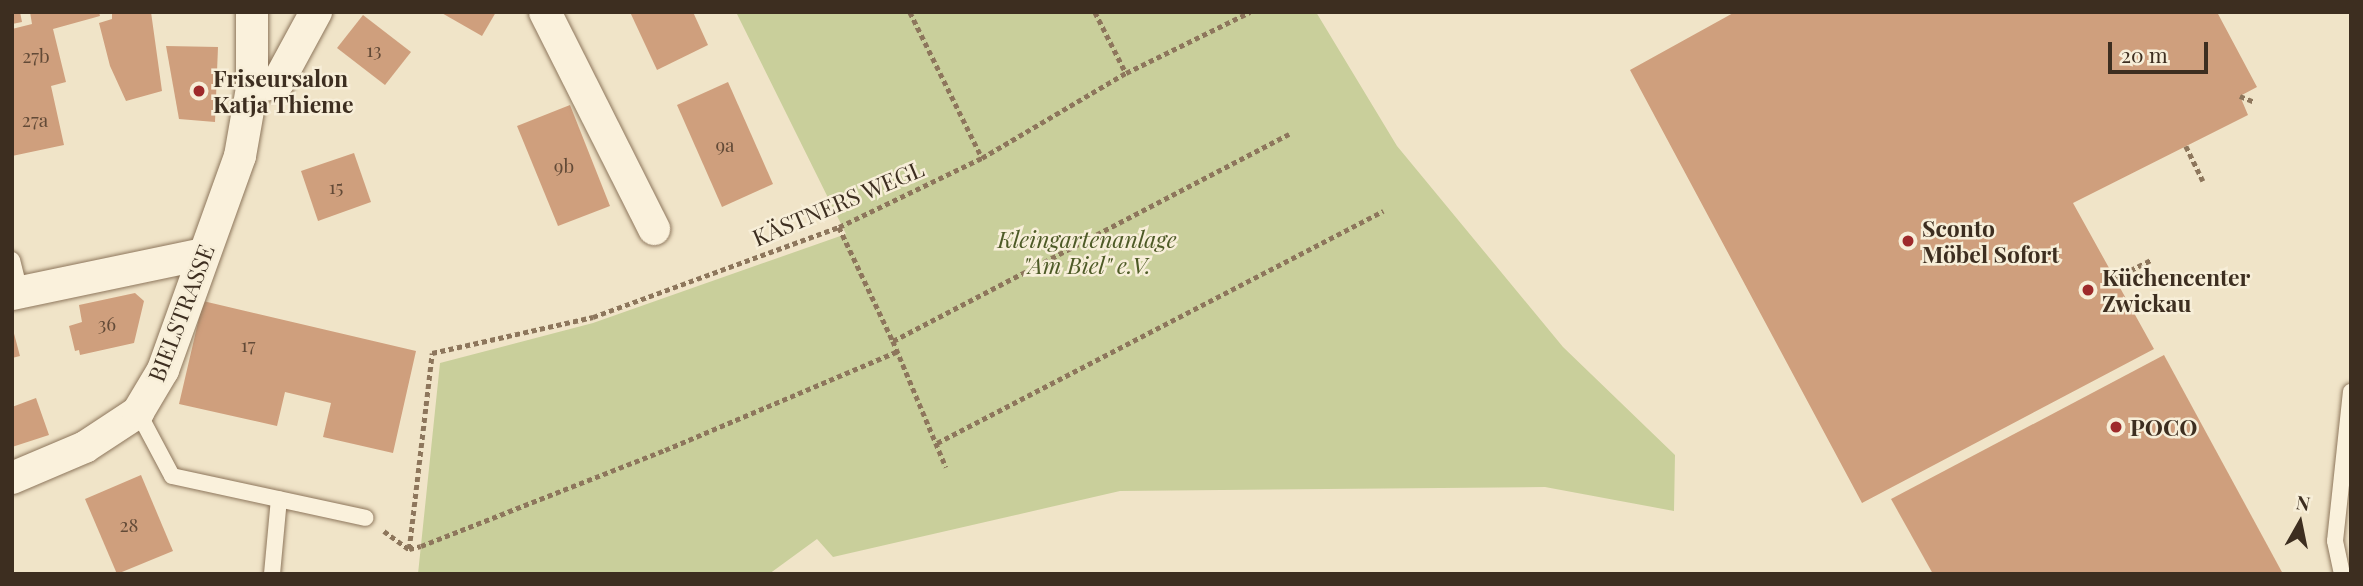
<!DOCTYPE html>
<meta charset="utf-8">
<style>
body{margin:0}
#map{position:relative;width:2363px;height:586px;overflow:hidden;background:#f0e4c8;font-family:"Playfair Display",serif}
div>[style]{position:absolute}
[style*='--x']{left:calc(var(--x)*1px);top:calc(var(--y)*1px);width:calc(var(--w)*1px);rotate:calc(var(--a)*1deg)}
.green>*{inset:0;background:#c9cf9b}
.building>*{inset:0;background:#cf9f7d}
.path>*{height:4.5px;margin-top:-2.25px;transform-origin:0;background:repeating-linear-gradient(90deg,#8d765c 0 5px,transparent 0 8.5px)}
.roads{filter:drop-shadow(0 0 2px #8d765c) drop-shadow(0 0 2px #8d765c)}
.service>*{height:16px;margin:-8px;padding:0 8px;transform-origin:8px;border-radius:8px;background:#faf1dc}
.minor>*{height:32px;margin:-16px;padding:0 16px;transform-origin:16px;border-radius:16px;background:#faf1dc}
.dots>*{width:19px;height:19px;translate:-50% -50%;box-sizing:border-box;border:4px solid #f7eed8;border-radius:50%}
span{translate:-50% -50%;white-space:nowrap;text-align:center;line-height:1.15;-webkit-text-stroke:5px #f7eed8;paint-order:stroke}
.number-label{font-size:19px;color:#624a37}
.number-label span{-webkit-text-stroke-width:0}
.poi-label{font-size:23px;color:#3d2e20;font-weight:700}
.left{translate:0 -50%;text-align:left}
.street-label{font-size:23px;color:#3d2e20}
.park-label{font-size:23px;color:#4d5a26;font-style:italic}
.frame{position:absolute;inset:0;border:14px solid #3d2e20;pointer-events:none}
.north{position:absolute;left:2265px;top:488px;width:70px;height:70px;-webkit-text-stroke:5px #f7eed8;paint-order:stroke;rotate:9deg;font-size:19px;font-weight:700;line-height:28px;text-align:center;color:#3d2e20}
.north::after{content:'';display:block;margin:auto;width:24px;height:32px;background:#3d2e20;clip-path:polygon(50% 0,100% 100%,50% 72%,0 100%)}
.scale{position:absolute;left:2108px;top:42px;width:100px;height:32px;box-sizing:border-box;border:4px solid #3d2e20;border-top:0;padding-left:9px;font-size:21px;line-height:24px;white-space:nowrap;color:#3d2e20;-webkit-text-stroke:5px #f7eed8;paint-order:stroke}
</style>
<div id="map">
<div class="green">
<div style="clip-path:polygon(736px 12px,1316px 12px,1397px 146px,1563px 347px,1675px 455px,1674px 511px,1545px 487px,1120px 491px,833px 557px,817px 539px,769px 574px,418px 574px,440px 363px,593px 323px,846px 234px)"></div>
</div>
<div class="building">
<div style="clip-path:polygon(12px 12px,20px 12px,22px 22px,12px 24px)"></div>
<div style="clip-path:polygon(30px 12px,99px 12px,100px 16px,53px 29px,66px 82px,51px 86px,64px 145px,12px 156px,12px 29px,32px 24px)"></div>
<div style="clip-path:polygon(112px 12px,151px 12px,162px 91px,126px 101px,110px 66px,99px 23px,112px 19px)"></div>
<div style="clip-path:polygon(440px 12px,496px 12px,482px 36px)"></div>
<div style="clip-path:polygon(630px 12px,693px 12px,708px 45px,657px 70px)"></div>
<div style="clip-path:polygon(1735px 12px,2217px 12px,2257px 87px,2240px 96px,2248px 115px,2073px 203px,2154px 349px,1862px 503px,1630px 70px)"></div>
<div style="clip-path:polygon(363px 15px,411px 52px,385px 85px,337px 48px)"></div>
<div style="clip-path:polygon(166px 46px,218px 47px,215px 122px,179px 119px)"></div>
<div style="clip-path:polygon(728px 82px,773px 184px,722px 207px,677px 105px)"></div>
<div style="clip-path:polygon(570px 105px,610px 206px,558px 226px,517px 126px)"></div>
<div style="clip-path:polygon(354px 153px,371px 202px,318px 221px,301px 171px)"></div>
<div style="clip-path:polygon(135px 293px,144px 301px,134px 343px,80px 355px,79px 350px,75px 351px,69px 326px,82px 322px,79px 305px)"></div>
<div style="clip-path:polygon(203px 301px,416px 351px,393px 453px,323px 437px,331px 403px,285px 392px,277px 426px,179px 404px)"></div>
<div style="clip-path:polygon(12px 326px,20px 356px,12px 358px)"></div>
<div style="clip-path:polygon(2164px 355px,2283px 574px,1933px 574px,1891px 499px)"></div>
<div style="clip-path:polygon(36px 398px,49px 435px,12px 447px,12px 407px)"></div>
<div style="clip-path:polygon(141px 475px,173px 551px,117px 574px,85px 499px)"></div>
</div>
<div class="path">
<div style="--x:910;--y:12;--w:163;--a:63.7"></div>
<div style="--x:1095;--y:12;--w:68;--a:63.1"></div>
<div style="--x:2240;--y:96;--w:16;--a:22"></div>
<div style="--x:2186;--y:146;--w:39;--a:64"></div>
<div style="--x:839;--y:227;--w:126;--a:64.7"></div>
<div style="--x:893;--y:341;--w:137;--a:67.2"></div>
<div style="--x:2115;--y:278;--w:40;--a:-26.6"></div>
<div style="--x:893;--y:341;--w:447;--a:-27.6"></div>
<div style="--x:937;--y:443;--w:503;--a:-27.48"></div>
<div style="--x:384;--y:531;--w:31;--a:36"></div>
<div style="--x:409;--y:549;--w:12;--a:-14"></div>
<div style="--x:421;--y:546;--w:262;--a:-21.5"></div>
<div style="--x:665;--y:450;--w:253;--a:-23"></div>
<div style="--x:409;--y:549;--w:197;--a:-83.3"></div>
<div style="--x:432;--y:353;--w:165;--a:-12.6"></div>
<div style="--x:593;--y:317;--w:262;--a:-20.1"></div>
<div style="--x:839;--y:227;--w:159;--a:-25.8"></div>
<div style="--x:982;--y:158;--w:167;--a:-30.6"></div>
<div style="--x:1126;--y:73;--w:138;--a:-26.2"></div>
</div>
<div class="roads">
<div class="service">
<div style="--x:12;--y:260;--w:33;--a:76"></div>
<div style="--x:138;--y:412;--w:72;--a:62"></div>
<div style="--x:172;--y:476;--w:198;--a:12.2"></div>
<div style="--x:272;--y:574;--w:75;--a:-84.7"></div>
<div style="--x:2342;--y:574;--w:34;--a:-102"></div>
<div style="--x:2335;--y:541;--w:150;--a:-83.9"></div>
</div>
<div class="minor">
<div style="--x:545;--y:12;--w:243;--a:63.3"></div>
<div style="--x:252;--y:88;--w:27;--a:-13"></div>
<div style="--x:278;--y:82;--w:80;--a:-61.5"></div>
<div style="--x:12;--y:294;--w:196;--a:-11.8"></div>
<div style="--x:12;--y:478;--w:79;--a:-23"></div>
<div style="--x:85;--y:447;--w:64;--a:-33.4"></div>
<div style="--x:138;--y:412;--w:49;--a:-59.2"></div>
<div style="--x:163;--y:370;--w:227;--a:-70.2"></div>
<div style="--x:240;--y:156;--w:69;--a:-80"></div>
<div style="--x:252;--y:88;--w:76;--a:-90"></div>
</div>
</div>
<div class="dots">
<div style="left:199px;top:91px;background:#9e2a2b"></div>
<div style="left:1908px;top:241px;background:#9e2a2b"></div>
<div style="left:2088px;top:290px;background:#9e2a2b"></div>
<div style="left:2116px;top:427px;background:#9e2a2b"></div>
</div>
<div class="number-label">
<span style="left:374px;top:50px">13</span>
<span style="left:36px;top:56px">27b</span>
<span style="left:35px;top:120px">27a</span>
<span style="left:725px;top:145px">9a</span>
<span style="left:564px;top:166px">9b</span>
<span style="left:336px;top:187px">15</span>
<span style="left:107px;top:324px">36</span>
<span style="left:248px;top:345px">17</span>
<span style="left:129px;top:525px">28</span>
</div>
<div class="poi-label">
<span class="left" style="left:213px;top:91px">Friseursalon<br>Katja Thieme</span>
<span class="left" style="left:1922px;top:241px">Sconto<br>Möbel Sofort</span>
<span class="left" style="left:2102px;top:290px">Küchencenter<br>Zwickau</span>
<span class="left" style="left:2130px;top:427px">POCO</span>
</div>
<div class="street-label">
<span style="left:838px;top:203px;rotate:-23deg">KÄSTNERS WEGL</span>
<span style="left:181px;top:313px;rotate:-69deg">BIELSTRASSE</span>
</div>
<div class="park-label">
<span style="left:1087px;top:252px">Kleingartenanlage<br>"Am Biel" e.V.</span>
</div>
<div class="frame"></div>
<div class="north">N</div>
<div class="scale">20 m</div>
</div>
